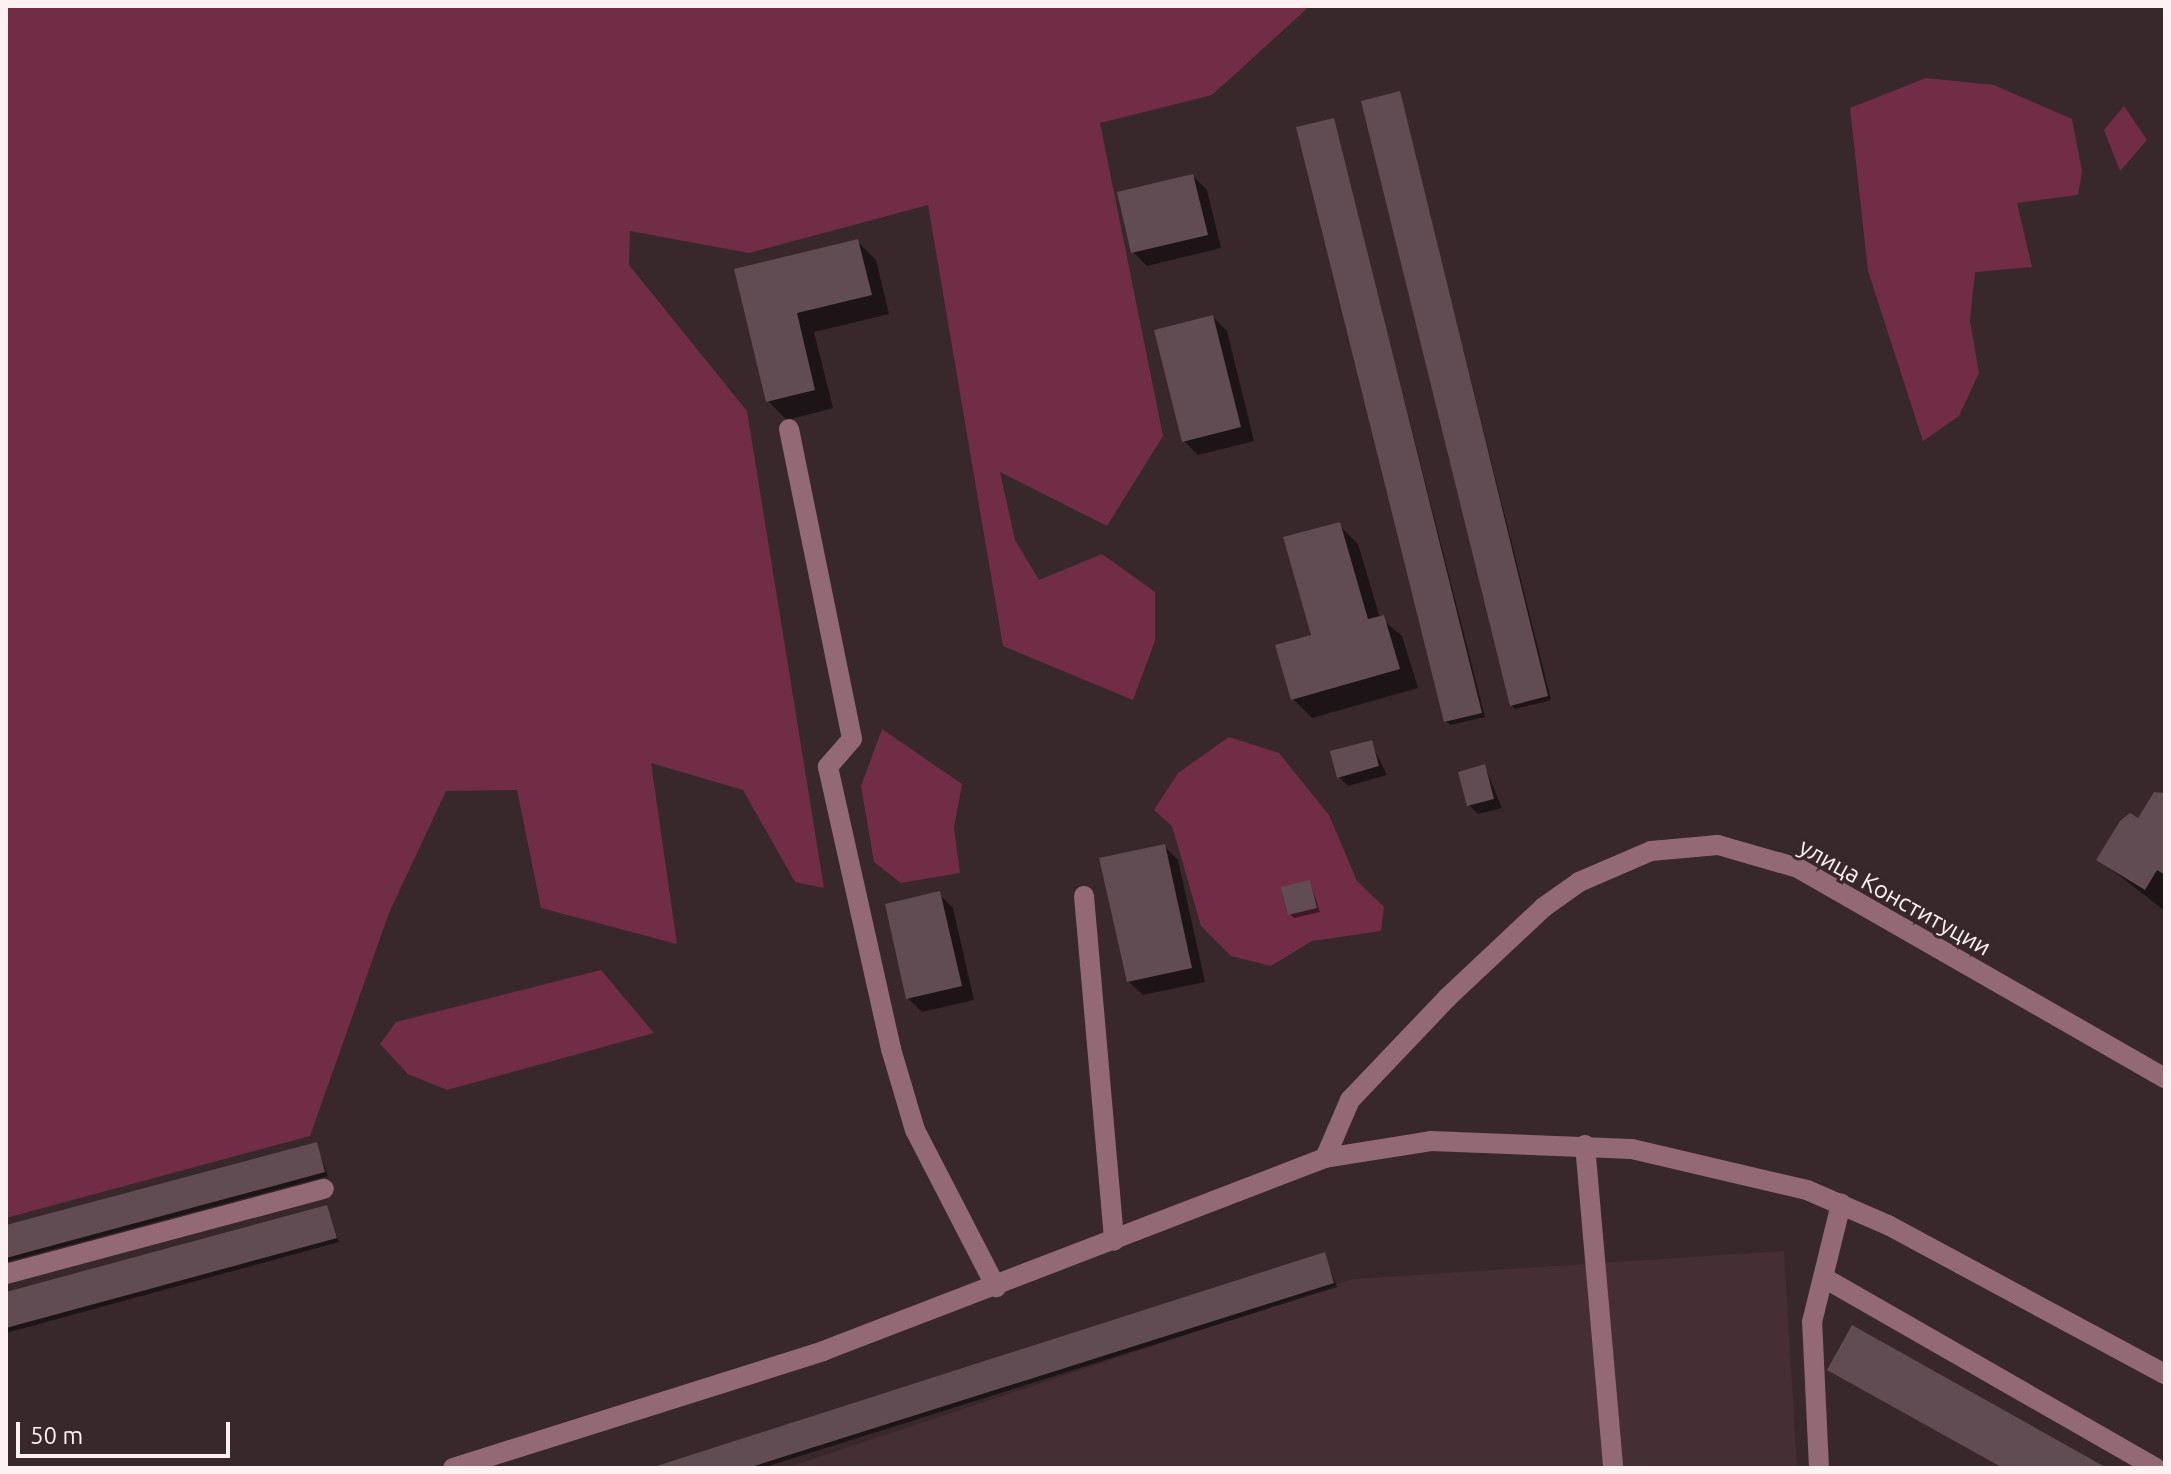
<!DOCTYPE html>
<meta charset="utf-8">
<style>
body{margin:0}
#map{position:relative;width:2171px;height:1474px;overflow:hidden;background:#38272b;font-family:Ubuntu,sans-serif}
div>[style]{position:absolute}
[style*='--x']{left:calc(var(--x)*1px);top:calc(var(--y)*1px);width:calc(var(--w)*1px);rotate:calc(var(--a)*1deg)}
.built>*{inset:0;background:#462e35}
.green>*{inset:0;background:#712d45}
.shadow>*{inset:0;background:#0007}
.building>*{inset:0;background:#604c52}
.minor>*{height:20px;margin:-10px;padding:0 10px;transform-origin:10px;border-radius:10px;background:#926974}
span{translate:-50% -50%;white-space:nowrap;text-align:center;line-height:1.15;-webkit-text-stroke:6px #38272b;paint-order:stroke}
.street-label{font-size:24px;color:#fdf1f4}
.frame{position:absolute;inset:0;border:8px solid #fdf1f4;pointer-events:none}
.scale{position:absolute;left:16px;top:1422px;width:214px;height:36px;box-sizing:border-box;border:4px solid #fdf1f4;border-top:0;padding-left:10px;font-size:24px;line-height:28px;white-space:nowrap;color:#fdf1f4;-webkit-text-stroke:6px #38272b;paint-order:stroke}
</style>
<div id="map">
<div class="built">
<div style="clip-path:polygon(1784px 1251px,1797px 1468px,786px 1468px,1354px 1279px)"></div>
</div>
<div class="green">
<div style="clip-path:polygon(6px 6px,1310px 6px,1212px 95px,1100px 123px,1163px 436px,1107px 526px,1000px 472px,1015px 540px,1039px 580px,1102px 554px,1155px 592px,1155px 641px,1133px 700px,1003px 646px,928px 205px,749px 253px,630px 231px,629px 265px,747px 411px,824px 888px,795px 882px,743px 790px,651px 763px,677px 944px,541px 908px,517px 790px,446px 791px,389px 913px,310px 1136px,6px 1218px)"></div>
<div style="clip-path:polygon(1926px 78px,1994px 85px,2072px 119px,2082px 171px,2078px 195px,2017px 203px,2032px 267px,1975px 272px,1970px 321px,1979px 373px,1959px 416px,1923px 441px,1868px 271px,1850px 108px)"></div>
<div style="clip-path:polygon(2124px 106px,2147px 140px,2120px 171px,2104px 130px)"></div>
<div style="clip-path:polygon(882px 729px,962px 784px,954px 828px,960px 873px,901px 883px,874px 862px,861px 786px)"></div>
<div style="clip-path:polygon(1229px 737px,1279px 753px,1329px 815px,1357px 881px,1384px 907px,1381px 931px,1312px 941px,1271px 966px,1231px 956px,1201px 926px,1172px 826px,1154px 810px,1178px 773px)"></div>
<div style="clip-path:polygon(601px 970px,654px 1033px,447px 1090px,408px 1074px,380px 1044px,396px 1022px)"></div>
</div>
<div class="shadow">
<div style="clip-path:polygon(1399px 93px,1551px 700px,1515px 709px,1511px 705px)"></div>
<div style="clip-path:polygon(1333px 120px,1485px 717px,1450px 725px,1446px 721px)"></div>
<div style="clip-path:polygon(1193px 176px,1207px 190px,1221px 248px,1147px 266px,1133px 252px)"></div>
<div style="clip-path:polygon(857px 241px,876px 260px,889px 314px,814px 332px,833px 408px,787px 420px,768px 401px,736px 271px)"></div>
<div style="clip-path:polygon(1213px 317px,1227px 331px,1254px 441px,1198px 455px,1184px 441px)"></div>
<div style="clip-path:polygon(1339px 525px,1358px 544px,1380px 618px,1402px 636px,1418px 688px,1312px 718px,1293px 699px)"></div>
<div style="clip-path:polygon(1371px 743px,1387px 775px,1348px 786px,1338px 776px)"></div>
<div style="clip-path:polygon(1485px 767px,1502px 808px,1478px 814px,1469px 805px)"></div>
<div style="clip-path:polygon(2165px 797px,2165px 911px,2099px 860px)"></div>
<div style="clip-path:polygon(1164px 846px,1178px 860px,1205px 982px,1143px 995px,1128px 981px)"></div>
<div style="clip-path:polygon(1310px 882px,1320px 912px,1294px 918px,1290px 914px)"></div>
<div style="clip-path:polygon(939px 894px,953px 908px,974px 1000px,922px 1012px,908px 998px)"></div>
<div style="clip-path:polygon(316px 1144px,328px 1176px,6px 1262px,6px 1227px)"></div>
<div style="clip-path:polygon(327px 1207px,339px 1242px,6px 1333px,6px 1294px)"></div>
<div style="clip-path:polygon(1324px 1254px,1337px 1287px,762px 1468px,650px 1468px)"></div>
</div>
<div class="building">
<div style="clip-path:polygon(1400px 91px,1548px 696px,1510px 706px,1361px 101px)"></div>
<div style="clip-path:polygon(1334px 118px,1482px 713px,1444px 722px,1296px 127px)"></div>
<div style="clip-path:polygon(1193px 174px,1208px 235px,1131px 253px,1117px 192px)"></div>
<div style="clip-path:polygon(858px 239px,872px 295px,797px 313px,815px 390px,766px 402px,734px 269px)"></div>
<div style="clip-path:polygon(1213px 315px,1241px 427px,1182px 442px,1154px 330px)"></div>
<div style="clip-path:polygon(1340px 522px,1368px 619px,1384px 615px,1400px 669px,1291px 700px,1275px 645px,1311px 635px,1283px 537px)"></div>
<div style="clip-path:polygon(1372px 740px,1379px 766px,1337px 778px,1330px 751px)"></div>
<div style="clip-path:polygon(1485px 764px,1494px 799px,1467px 806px,1458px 772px)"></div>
<div style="clip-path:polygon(2154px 792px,2165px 793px,2165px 875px,2157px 870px,2145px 890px,2096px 860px,2120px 821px,2130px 813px,2138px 818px)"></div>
<div style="clip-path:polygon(1165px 844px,1192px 968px,1127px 982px,1099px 858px)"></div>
<div style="clip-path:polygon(1310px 880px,1317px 908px,1288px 915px,1281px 887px)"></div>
<div style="clip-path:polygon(940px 891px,962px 986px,906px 999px,885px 904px)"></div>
<div style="clip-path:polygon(317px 1142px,325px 1172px,6px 1258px,6px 1225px)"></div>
<div style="clip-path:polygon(327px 1205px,337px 1238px,6px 1328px,6px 1292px)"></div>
<div style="clip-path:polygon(1325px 1252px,1334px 1283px,748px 1468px,650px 1468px)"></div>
<div style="clip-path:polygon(1852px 1325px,2107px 1468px,2003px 1468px,1827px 1370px)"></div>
</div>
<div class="minor">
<div style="--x:789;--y:429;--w:316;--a:78.5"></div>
<div style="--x:852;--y:739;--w:37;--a:131"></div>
<div style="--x:828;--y:767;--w:289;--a:77.4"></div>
<div style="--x:891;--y:1049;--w:84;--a:73.5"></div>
<div style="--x:915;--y:1130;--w:177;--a:62.7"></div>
<div style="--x:1084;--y:896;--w:346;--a:85"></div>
<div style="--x:1585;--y:1145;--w:324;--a:85"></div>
<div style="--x:1325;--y:1158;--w:63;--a:-66.7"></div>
<div style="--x:1350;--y:1100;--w:141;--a:-46.4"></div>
<div style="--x:1447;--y:998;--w:133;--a:-43.2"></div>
<div style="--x:1544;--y:907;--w:43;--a:-35.5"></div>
<div style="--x:1579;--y:882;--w:78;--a:-23.3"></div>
<div style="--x:1651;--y:851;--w:67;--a:-5.1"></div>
<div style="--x:1718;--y:845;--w:83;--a:16"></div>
<div style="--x:1798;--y:868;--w:423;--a:29.8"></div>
<div style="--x:6;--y:1274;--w:329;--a:-15"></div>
<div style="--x:1826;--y:1279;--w:380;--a:29.8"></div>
<div style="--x:453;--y:1468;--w:388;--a:-17.5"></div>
<div style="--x:823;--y:1351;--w:538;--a:-21.03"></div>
<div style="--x:1325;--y:1158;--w:107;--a:-9.1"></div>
<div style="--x:1431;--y:1141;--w:201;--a:2.3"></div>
<div style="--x:1632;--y:1149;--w:180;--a:13.2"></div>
<div style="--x:1807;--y:1190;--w:88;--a:23.4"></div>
<div style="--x:1888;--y:1225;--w:315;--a:28.3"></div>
<div style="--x:1819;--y:1468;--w:146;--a:-92.7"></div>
<div style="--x:1812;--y:1322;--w:122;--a:-76.2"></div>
</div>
<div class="street-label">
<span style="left:1895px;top:897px;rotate:29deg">улица Конституции</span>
</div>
<div class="frame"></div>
<div class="scale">50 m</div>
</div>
